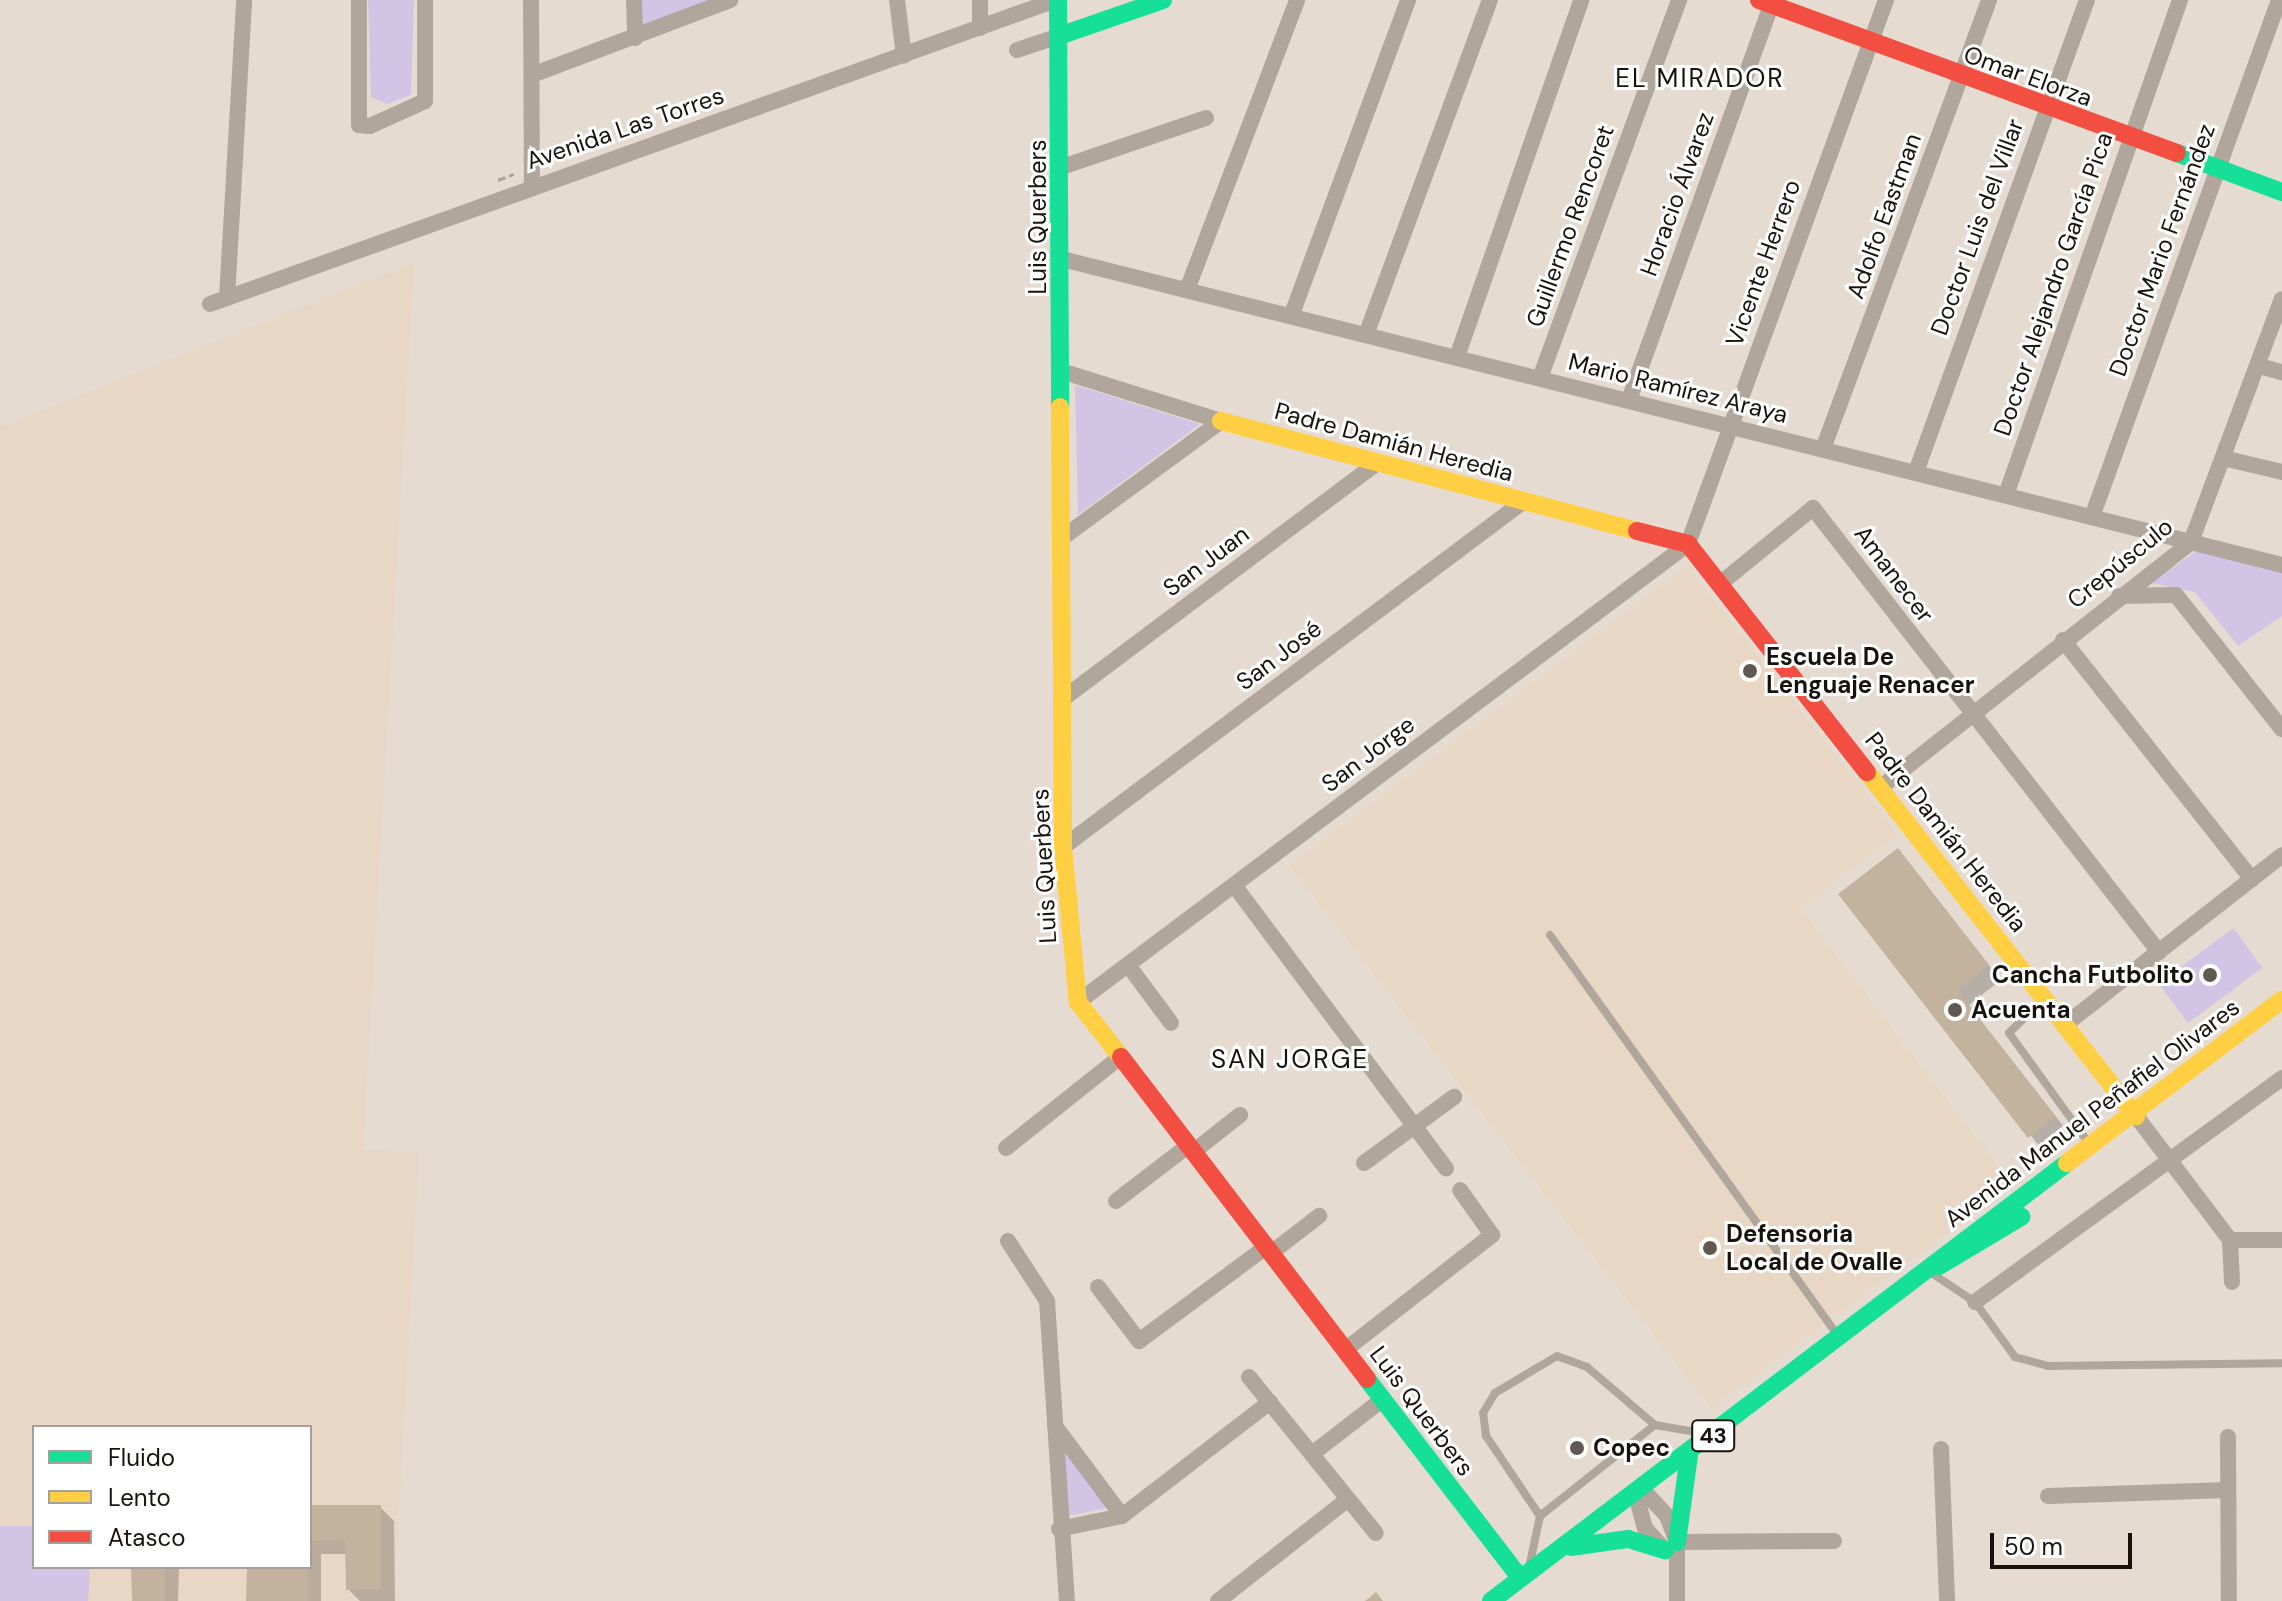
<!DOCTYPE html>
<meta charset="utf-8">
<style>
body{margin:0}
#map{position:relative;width:2282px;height:1601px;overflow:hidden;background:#e5dbd1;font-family:"DM Sans",sans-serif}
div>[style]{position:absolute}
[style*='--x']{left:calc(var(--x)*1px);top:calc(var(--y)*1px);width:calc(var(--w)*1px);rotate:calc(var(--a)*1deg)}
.built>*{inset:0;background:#e8d7c4}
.green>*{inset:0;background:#d1c4e4}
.shadow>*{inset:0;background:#0003}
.building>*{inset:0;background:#c2b29e}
.path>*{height:3px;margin-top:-1.5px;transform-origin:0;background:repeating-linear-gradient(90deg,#aba39a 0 8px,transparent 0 12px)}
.lane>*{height:8px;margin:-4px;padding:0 4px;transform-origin:4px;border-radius:4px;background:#b0a69b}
.street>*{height:16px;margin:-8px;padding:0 8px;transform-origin:8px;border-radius:8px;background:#b0a69b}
.fast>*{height:18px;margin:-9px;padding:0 9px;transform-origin:9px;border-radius:9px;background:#16e098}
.slow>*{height:18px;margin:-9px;padding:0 9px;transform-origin:9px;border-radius:9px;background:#ffcf43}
.jam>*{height:18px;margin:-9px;padding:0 9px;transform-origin:9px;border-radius:9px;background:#f24e42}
.dots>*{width:22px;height:22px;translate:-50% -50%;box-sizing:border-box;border:4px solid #fff;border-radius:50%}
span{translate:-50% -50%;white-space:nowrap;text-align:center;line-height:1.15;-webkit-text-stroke:6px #fff;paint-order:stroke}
.shield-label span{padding:2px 6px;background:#fff;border:2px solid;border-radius:6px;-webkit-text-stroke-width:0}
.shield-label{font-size:22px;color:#18120c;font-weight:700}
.street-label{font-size:24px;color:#18120c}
.poi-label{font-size:24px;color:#18120c;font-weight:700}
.left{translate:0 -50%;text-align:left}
.right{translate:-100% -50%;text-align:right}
.neighbourhood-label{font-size:26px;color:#18120c;letter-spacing:2px}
.legend{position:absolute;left:32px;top:1425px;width:280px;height:144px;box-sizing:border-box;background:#fff;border:2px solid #a3a09e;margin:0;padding:10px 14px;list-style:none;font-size:24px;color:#18120c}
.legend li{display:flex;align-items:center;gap:16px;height:40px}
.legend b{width:40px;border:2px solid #a3a09e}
.scale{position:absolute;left:1990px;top:1533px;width:142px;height:36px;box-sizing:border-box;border:4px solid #18120c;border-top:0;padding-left:10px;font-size:24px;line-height:28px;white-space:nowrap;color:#18120c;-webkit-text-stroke:6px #fff;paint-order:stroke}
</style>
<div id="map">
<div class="built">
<div style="clip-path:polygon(evenodd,414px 263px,363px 1150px,419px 1153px,394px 1601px,0 1601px,0 427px,414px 263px,34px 1427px,310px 1427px,310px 1567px,34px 1567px,34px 1427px)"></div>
<div style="clip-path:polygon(1687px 566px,1898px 835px,1800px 908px,2012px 1185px,1711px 1408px,1289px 865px)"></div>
</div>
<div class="green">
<div style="clip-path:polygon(368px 0,414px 0,411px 95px,387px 104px,371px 97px)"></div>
<div style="clip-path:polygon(628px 0,722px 0,628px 35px)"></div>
<div style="clip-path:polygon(1075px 385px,1200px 424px,1078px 515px)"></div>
<div style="clip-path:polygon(2201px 548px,2282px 570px,2282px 616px,2238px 646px,2195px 592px,2151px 583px)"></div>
<div style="clip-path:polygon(2234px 928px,2262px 968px,2188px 1023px,2158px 983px)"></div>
<div style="clip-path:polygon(1062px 1446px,1108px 1508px,1067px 1516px)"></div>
<div style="clip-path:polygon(0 1526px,34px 1526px,34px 1567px,90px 1567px,88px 1601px,0 1601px)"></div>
</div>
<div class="shadow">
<div style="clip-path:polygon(1898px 851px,2001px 980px,1969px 1005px,2068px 1132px,2043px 1151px,1841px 895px)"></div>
<div style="clip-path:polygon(310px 1507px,380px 1507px,394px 1521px,395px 1601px,360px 1601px,348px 1589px,347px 1554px,321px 1554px,321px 1601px,248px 1601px,249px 1567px,310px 1567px)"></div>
<div style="clip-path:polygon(133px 1567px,179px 1567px,178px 1601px,134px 1601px)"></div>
</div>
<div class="building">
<div style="clip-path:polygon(1898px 848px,1989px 965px,1957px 990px,2055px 1117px,2028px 1138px,1838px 894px)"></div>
<div style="clip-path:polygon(310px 1505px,381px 1505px,381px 1589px,346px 1590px,345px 1540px,310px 1541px)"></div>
<div style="clip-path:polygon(131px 1567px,165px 1567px,165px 1601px,132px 1601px)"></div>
<div style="clip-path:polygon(247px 1567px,308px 1567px,308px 1601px,246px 1601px)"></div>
<div style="clip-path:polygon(1376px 1592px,1383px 1601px,1365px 1601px)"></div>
</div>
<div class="path">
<div style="--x:498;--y:180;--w:17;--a:-21"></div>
</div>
<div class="lane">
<div style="--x:1550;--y:935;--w:491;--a:54.3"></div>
<div style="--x:2043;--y:1000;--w:47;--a:135.9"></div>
<div style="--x:2009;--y:1033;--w:138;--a:54.1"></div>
<div style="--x:1933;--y:1274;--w:50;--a:33.7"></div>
<div style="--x:1975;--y:1302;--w:68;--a:54"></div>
<div style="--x:2015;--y:1357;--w:34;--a:15"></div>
<div style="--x:2048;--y:1366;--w:234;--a:-0.7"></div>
<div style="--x:1540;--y:1516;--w:97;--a:-124"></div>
<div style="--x:1486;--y:1436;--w:23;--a:-97"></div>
<div style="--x:1483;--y:1413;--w:23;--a:-59"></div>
<div style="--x:1495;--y:1393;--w:72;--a:-30.8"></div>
<div style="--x:1557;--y:1356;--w:32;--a:20"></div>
<div style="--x:1587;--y:1367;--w:89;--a:40.5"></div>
<div style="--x:1530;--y:1563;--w:48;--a:-78"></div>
<div style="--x:1540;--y:1516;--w:147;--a:-38.4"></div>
<div style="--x:1655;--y:1425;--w:48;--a:9.7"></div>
</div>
<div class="street">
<div style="--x:359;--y:0;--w:125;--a:90"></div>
<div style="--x:359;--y:125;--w:11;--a:5"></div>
<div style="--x:370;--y:126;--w:60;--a:-24.4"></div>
<div style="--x:425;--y:101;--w:101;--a:-90"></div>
<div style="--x:531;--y:0;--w:185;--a:89.7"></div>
<div style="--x:634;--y:0;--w:38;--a:88"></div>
<div style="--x:897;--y:0;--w:56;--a:82.9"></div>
<div style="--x:980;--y:0;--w:28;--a:90"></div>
<div style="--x:1017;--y:50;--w:44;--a:-18.4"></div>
<div style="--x:532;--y:75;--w:212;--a:-20.7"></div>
<div style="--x:1062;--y:167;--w:152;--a:-18.8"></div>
<div style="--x:1062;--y:259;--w:1258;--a:14.08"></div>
<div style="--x:1187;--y:290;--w:310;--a:-69.2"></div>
<div style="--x:227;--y:298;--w:298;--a:-86.7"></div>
<div style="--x:210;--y:304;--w:899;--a:-19.77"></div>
<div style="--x:1292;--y:314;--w:335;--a:-69.7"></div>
<div style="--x:1366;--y:335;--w:357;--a:-69.7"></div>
<div style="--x:1457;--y:357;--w:378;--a:-70.8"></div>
<div style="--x:2259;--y:366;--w:24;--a:15"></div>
<div style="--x:1061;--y:371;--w:168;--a:17.4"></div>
<div style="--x:1540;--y:378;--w:403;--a:-69.8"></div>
<div style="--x:1629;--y:400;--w:420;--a:-70.2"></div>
<div style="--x:1823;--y:449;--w:479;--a:-69.7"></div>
<div style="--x:2223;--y:458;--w:61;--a:13.3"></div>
<div style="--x:1916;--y:472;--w:502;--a:-70.09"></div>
<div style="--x:2006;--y:495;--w:525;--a:-70.63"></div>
<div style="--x:2092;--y:517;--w:550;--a:-70.11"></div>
<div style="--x:1062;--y:538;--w:197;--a:-36.3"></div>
<div style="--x:1721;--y:583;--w:119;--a:-39.2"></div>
<div style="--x:1813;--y:508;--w:563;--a:52.07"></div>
<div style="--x:2119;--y:596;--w:57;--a:-1"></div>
<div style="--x:2176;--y:595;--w:171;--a:51.7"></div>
<div style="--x:2063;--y:640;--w:305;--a:51.7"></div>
<div style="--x:1064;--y:698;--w:391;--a:-36.9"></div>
<div style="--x:1881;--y:787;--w:395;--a:-38.3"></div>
<div style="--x:2191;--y:542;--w:259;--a:-69.5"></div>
<div style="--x:1063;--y:847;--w:576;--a:-36.89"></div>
<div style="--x:1234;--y:885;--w:354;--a:53.2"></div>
<div style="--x:1128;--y:965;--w:72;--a:53.4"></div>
<div style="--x:1078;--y:1002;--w:763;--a:-36.9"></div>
<div style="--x:1688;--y:544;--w:579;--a:-70"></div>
<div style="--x:2066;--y:1024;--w:274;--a:-38"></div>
<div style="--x:2136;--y:1116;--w:156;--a:52.8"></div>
<div style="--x:2230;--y:1240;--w:42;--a:87.3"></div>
<div style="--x:1006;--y:1148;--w:146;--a:-38.6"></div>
<div style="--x:1193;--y:1152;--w:60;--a:-38.2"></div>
<div style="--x:1364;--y:1163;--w:112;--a:-36.3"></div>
<div style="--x:1116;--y:1201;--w:91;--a:-37.4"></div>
<div style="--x:2230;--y:1240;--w:52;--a:0"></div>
<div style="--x:1008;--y:1241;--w:72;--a:57"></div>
<div style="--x:1047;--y:1301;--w:301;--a:86.2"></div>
<div style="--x:1271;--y:1253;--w:61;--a:-37.6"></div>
<div style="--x:1098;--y:1287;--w:68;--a:52.8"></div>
<div style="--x:1139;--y:1341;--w:158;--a:-36.5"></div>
<div style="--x:1975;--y:1302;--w:380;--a:-36.1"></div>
<div style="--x:1345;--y:1350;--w:187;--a:-38"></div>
<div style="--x:1492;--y:1235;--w:55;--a:-125.4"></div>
<div style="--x:1249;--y:1377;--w:201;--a:50.9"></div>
<div style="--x:1055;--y:1426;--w:112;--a:53.3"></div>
<div style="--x:2228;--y:1437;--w:164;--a:89.7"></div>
<div style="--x:1941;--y:1449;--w:152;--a:87.7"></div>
<div style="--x:1312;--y:1454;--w:90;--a:-37.8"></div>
<div style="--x:1643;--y:1490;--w:35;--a:47"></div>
<div style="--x:1667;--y:1516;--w:28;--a:69"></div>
<div style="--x:1677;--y:1542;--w:59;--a:90"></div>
<div style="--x:1636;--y:1495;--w:34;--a:75"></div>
<div style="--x:1645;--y:1528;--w:28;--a:48"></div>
<div style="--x:2048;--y:1496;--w:180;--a:-1.9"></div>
<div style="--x:1059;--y:1529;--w:64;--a:-11.7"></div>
<div style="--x:1122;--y:1516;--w:187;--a:-37.6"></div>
<div style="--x:1677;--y:1542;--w:157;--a:-0.4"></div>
<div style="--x:1218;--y:1601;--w:165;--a:-38.1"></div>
</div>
<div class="fast">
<div style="--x:1058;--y:0;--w:407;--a:89.7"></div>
<div style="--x:1059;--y:36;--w:110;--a:-19.1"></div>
<div style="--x:2177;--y:153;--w:112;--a:20.4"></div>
<div style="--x:1939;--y:1266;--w:96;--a:-30.9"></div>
<div style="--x:1367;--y:1379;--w:251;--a:52.4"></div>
<div style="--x:1677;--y:1542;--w:87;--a:-82.1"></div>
<div style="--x:1571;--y:1547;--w:58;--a:-8"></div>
<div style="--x:1628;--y:1539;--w:39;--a:17"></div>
<div style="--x:1491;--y:1601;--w:724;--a:-37.25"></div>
</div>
<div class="slow">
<div style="--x:1060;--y:407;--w:440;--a:89.6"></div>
<div style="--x:1063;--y:847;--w:156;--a:84.5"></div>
<div style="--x:1078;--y:1002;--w:70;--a:52"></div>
<div style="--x:1221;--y:421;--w:430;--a:14.8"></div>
<div style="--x:1867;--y:772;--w:437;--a:52"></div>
<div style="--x:2067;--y:1163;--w:270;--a:-37.2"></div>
</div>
<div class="jam">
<div style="--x:1759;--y:0;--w:445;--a:20.1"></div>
<div style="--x:1637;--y:531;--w:53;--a:14.3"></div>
<div style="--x:1688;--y:544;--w:290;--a:51.9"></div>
<div style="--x:1121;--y:1057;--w:405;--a:52.6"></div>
</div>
<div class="dots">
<div style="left:1750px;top:671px;background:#605851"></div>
<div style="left:2210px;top:975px;background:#605851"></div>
<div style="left:1955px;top:1010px;background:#605851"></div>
<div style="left:1710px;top:1248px;background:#605851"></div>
<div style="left:1577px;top:1448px;background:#605851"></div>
</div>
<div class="shield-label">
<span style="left:1713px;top:1436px">43</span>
</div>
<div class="street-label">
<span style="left:2028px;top:76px;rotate:20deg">Omar Elorza</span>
<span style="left:625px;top:128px;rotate:-19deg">Avenida Las Torres</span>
<span style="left:1677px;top:194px;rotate:-70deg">Horacio Álvarez</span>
<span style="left:1884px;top:216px;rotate:-70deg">Adolfo Eastman</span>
<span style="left:1038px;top:217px;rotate:-90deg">Luis Querbers</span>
<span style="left:1570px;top:226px;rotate:-70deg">Guillermo Rencoret</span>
<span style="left:1977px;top:227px;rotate:-70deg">Doctor Luis del Villar</span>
<span style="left:2162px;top:250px;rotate:-70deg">Doctor Mario Fernández</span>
<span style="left:1763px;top:263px;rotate:-70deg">Vicente Herrero</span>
<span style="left:2053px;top:284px;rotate:-71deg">Doctor Alejandro García Pica</span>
<span style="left:1678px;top:388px;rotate:14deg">Mario Ramírez Araya</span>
<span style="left:1394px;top:442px;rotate:15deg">Padre Damián Heredia</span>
<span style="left:1206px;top:561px;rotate:-37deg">San Juan</span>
<span style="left:2120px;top:563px;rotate:-39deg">Crepúsculo</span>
<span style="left:1894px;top:574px;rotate:53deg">Amanecer</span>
<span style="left:1279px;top:655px;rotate:-37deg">San José</span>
<span style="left:1368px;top:754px;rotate:-37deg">San Jorge</span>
<span style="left:1946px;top:832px;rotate:52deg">Padre Damián Heredia</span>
<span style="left:1044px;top:866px;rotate:-93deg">Luis Querbers</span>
<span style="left:2092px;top:1113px;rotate:-37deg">Avenida Manuel Peñafiel Olivares</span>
<span style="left:1422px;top:1411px;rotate:53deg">Luis Querbers</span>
</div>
<div class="poi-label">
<span class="left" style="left:1766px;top:671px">Escuela De<br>Lenguaje Renacer</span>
<span class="right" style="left:2194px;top:975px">Cancha Futbolito</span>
<span class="left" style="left:1971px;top:1010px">Acuenta</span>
<span class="left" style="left:1726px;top:1248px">Defensoria<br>Local de Ovalle</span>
<span class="left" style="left:1593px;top:1448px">Copec</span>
</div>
<div class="neighbourhood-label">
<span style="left:1700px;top:79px">EL MIRADOR</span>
<span style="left:1290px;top:1060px">SAN JORGE</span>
</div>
<ul class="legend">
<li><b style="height:10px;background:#16e098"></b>Fluido</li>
<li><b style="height:10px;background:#ffcf43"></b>Lento</li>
<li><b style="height:10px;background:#f24e42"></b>Atasco</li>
</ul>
<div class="scale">50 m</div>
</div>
